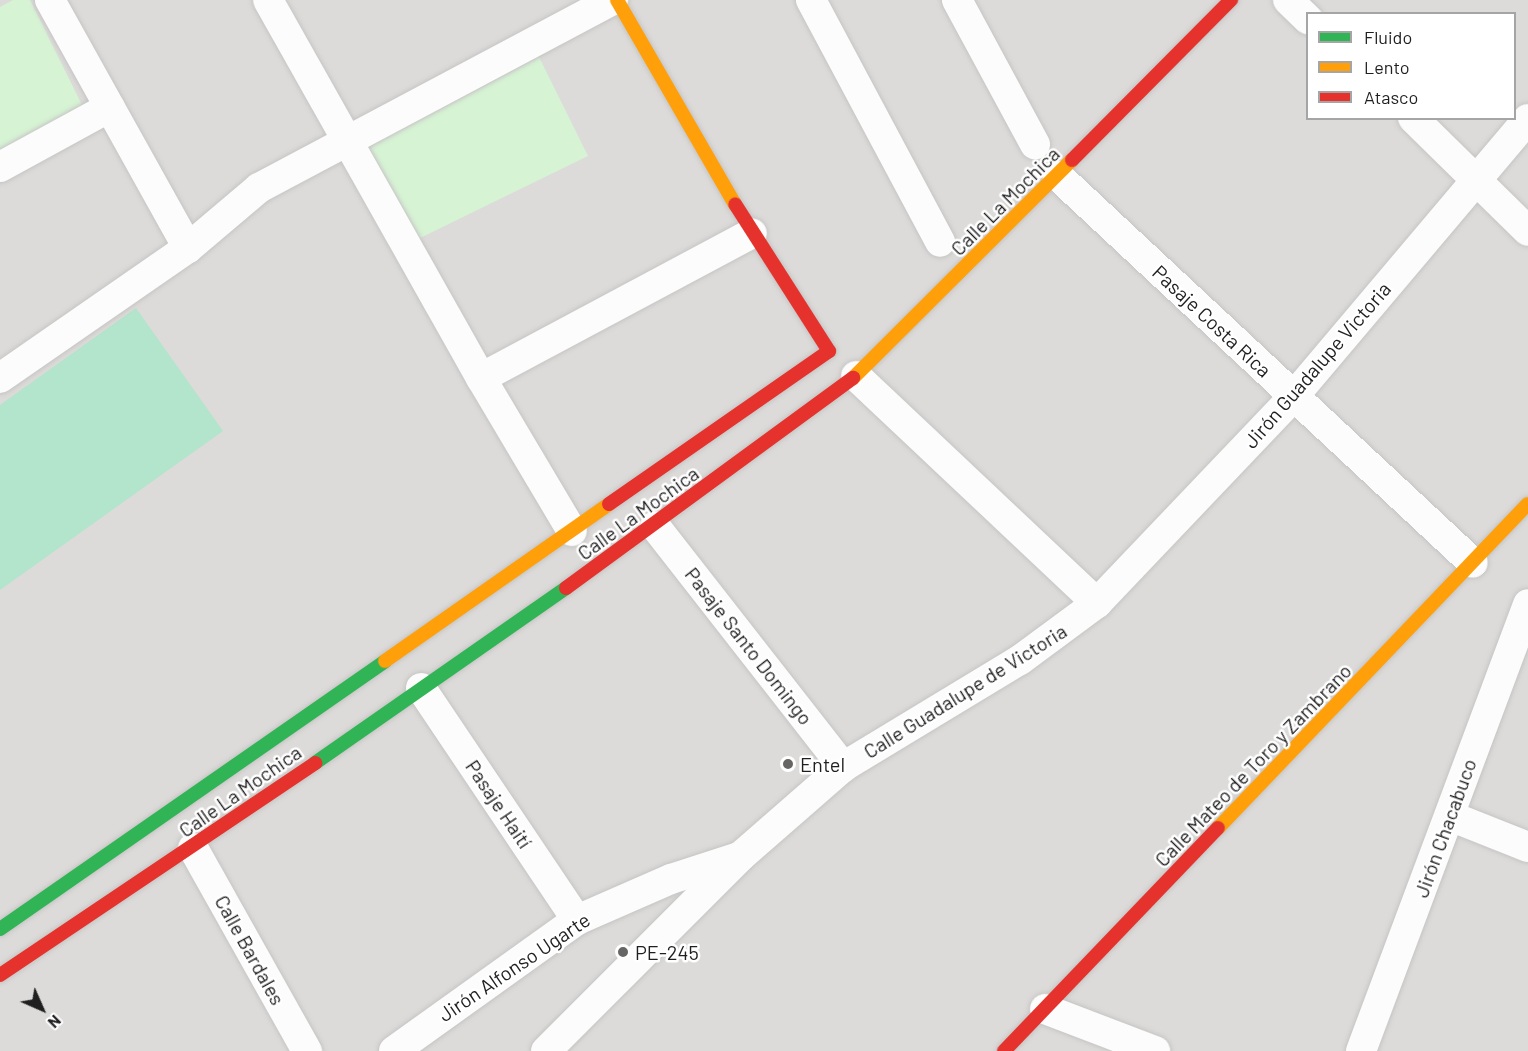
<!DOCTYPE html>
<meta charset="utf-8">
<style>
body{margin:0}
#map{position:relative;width:1528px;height:1051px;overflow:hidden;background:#edebe8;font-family:Barlow,sans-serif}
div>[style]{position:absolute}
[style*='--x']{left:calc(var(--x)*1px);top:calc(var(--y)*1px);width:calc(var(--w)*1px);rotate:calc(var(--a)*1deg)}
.residential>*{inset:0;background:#dcdbd9}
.park>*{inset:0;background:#d6f3d4}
.pitch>*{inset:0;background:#b3e4cc}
.roads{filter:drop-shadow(0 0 2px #c6c5c4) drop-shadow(0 0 2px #c6c5c4)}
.street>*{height:30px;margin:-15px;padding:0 15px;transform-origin:15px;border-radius:15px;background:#fcfcfc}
.fast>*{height:14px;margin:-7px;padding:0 7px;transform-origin:7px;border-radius:7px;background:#30b455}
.slow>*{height:14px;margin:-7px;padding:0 7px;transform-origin:7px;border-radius:7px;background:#ff9f0a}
.jam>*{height:14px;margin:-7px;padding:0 7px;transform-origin:7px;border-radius:7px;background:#e5322d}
.dots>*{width:16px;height:16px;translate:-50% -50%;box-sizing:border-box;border:3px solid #fff;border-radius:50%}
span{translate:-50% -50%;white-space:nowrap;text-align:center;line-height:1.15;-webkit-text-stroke:5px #fff;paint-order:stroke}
.street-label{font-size:20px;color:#1f1f1f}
.poi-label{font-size:20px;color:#1f1f1f}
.left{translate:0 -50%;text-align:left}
.legend{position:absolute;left:1306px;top:12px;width:210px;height:108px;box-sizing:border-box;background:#fff;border:2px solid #a5a5a5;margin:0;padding:8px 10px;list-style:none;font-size:18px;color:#1f1f1f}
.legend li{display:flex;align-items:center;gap:12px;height:30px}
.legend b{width:30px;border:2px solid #a5a5a5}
.north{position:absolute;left:12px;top:979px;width:60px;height:60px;-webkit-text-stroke:4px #fff;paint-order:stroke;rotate:135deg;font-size:16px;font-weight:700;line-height:24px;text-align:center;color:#1f1f1f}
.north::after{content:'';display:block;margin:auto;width:21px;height:27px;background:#1f1f1f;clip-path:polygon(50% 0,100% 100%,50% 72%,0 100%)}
</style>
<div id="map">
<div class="residential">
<div style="clip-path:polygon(evenodd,0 0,1528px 0,1528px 1051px,0 1051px,0 0,1308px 14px,1514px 14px,1514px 118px,1308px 118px,1308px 14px)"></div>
</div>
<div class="park">
<div style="clip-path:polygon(13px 0,30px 0,84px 109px,0 154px,0 7px)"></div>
<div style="clip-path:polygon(539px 57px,588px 156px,414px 241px,365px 149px)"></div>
</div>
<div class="pitch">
<div style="clip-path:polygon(136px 308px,223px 431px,0 590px,0 405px)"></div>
</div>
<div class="roads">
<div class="street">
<div style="--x:50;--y:0;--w:284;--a:60.9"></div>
<div style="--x:268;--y:0;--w:434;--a:60.6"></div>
<div style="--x:481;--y:378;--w:178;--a:59.3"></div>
<div style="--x:811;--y:0;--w:274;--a:61.9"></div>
<div style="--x:957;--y:0;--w:164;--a:61.6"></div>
<div style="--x:1288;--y:0;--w:28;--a:44"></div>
<div style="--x:1413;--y:118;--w:161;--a:44.5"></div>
<div style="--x:0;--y:167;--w:125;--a:-28.6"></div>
<div style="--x:1058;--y:176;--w:567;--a:43"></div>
<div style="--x:856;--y:376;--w:331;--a:43.3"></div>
<div style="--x:0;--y:378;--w:229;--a:-34.7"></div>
<div style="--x:188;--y:248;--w:93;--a:-40.2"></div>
<div style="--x:259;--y:188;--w:401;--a:-28"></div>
<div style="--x:481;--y:378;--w:307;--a:-28.1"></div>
<div style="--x:655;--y:526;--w:306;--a:52"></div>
<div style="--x:421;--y:688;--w:280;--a:56.1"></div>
<div style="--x:1450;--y:816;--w:84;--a:21.7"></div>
<div style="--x:193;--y:848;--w:233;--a:60.7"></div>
<div style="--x:1045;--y:1009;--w:118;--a:20.9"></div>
<div style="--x:394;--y:1051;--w:225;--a:-35.6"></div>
<div style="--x:577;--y:920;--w:103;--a:-23.6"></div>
<div style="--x:671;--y:879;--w:68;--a:-17.9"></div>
<div style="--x:546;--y:1051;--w:276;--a:-45"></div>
<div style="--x:741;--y:856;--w:135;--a:-41.1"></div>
<div style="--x:843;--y:767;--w:207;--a:-31.2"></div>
<div style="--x:1020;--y:660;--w:96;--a:-36.5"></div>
<div style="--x:1097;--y:603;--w:284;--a:-46.4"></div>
<div style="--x:1293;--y:397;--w:364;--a:-49.8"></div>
<div style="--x:1361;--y:1051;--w:477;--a:-69.5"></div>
</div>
<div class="fast">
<div style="--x:315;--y:763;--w:306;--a:-34.9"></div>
<div style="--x:0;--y:929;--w:469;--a:-34.8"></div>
</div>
<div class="slow">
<div style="--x:617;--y:0;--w:236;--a:60"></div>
<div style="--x:853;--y:378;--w:309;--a:-44.9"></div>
<div style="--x:385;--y:661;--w:274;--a:-35"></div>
<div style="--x:1218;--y:828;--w:448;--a:-46.3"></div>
</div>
<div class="jam">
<div style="--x:1072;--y:160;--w:226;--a:-45.2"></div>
<div style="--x:609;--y:504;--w:268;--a:-34.8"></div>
<div style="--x:829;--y:351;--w:174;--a:-122.6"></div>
<div style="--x:566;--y:588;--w:356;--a:-36.2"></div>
<div style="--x:0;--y:975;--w:380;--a:-33.9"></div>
<div style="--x:1004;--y:1051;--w:309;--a:-46.2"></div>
</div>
</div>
<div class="dots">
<div style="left:788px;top:764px;background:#676665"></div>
<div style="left:623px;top:952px;background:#676665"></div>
</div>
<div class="street-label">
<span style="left:1005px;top:201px;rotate:-45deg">Calle La Mochica</span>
<span style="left:1212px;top:321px;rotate:43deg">Pasaje Costa Rica</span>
<span style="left:1317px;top:365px;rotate:-49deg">Jirón Guadalupe Victoria</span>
<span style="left:638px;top:513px;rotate:-36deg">Calle La Mochica</span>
<span style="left:749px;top:646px;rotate:52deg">Pasaje Santo Domingo</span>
<span style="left:965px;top:691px;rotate:-32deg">Calle Guadalupe de Victoria</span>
<span style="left:1253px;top:765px;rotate:-46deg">Calle Mateo de Toro y Zambrano</span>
<span style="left:240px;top:791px;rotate:-35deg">Calle La Mochica</span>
<span style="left:499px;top:804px;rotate:56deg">Pasaje Haití</span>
<span style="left:1445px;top:828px;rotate:-70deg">Jirón Chacabuco</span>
<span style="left:250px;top:950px;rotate:61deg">Calle Bardales</span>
<span style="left:514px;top:967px;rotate:-34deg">Jirón Alfonso Ugarte</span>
</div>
<div class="poi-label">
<span class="left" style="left:800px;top:764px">Entel</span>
<span class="left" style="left:635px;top:952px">PE-245</span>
</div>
<ul class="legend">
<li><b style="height:8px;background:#30b455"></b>Fluido</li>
<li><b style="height:8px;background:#ff9f0a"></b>Lento</li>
<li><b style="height:8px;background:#e5322d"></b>Atasco</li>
</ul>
<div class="north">N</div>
</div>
